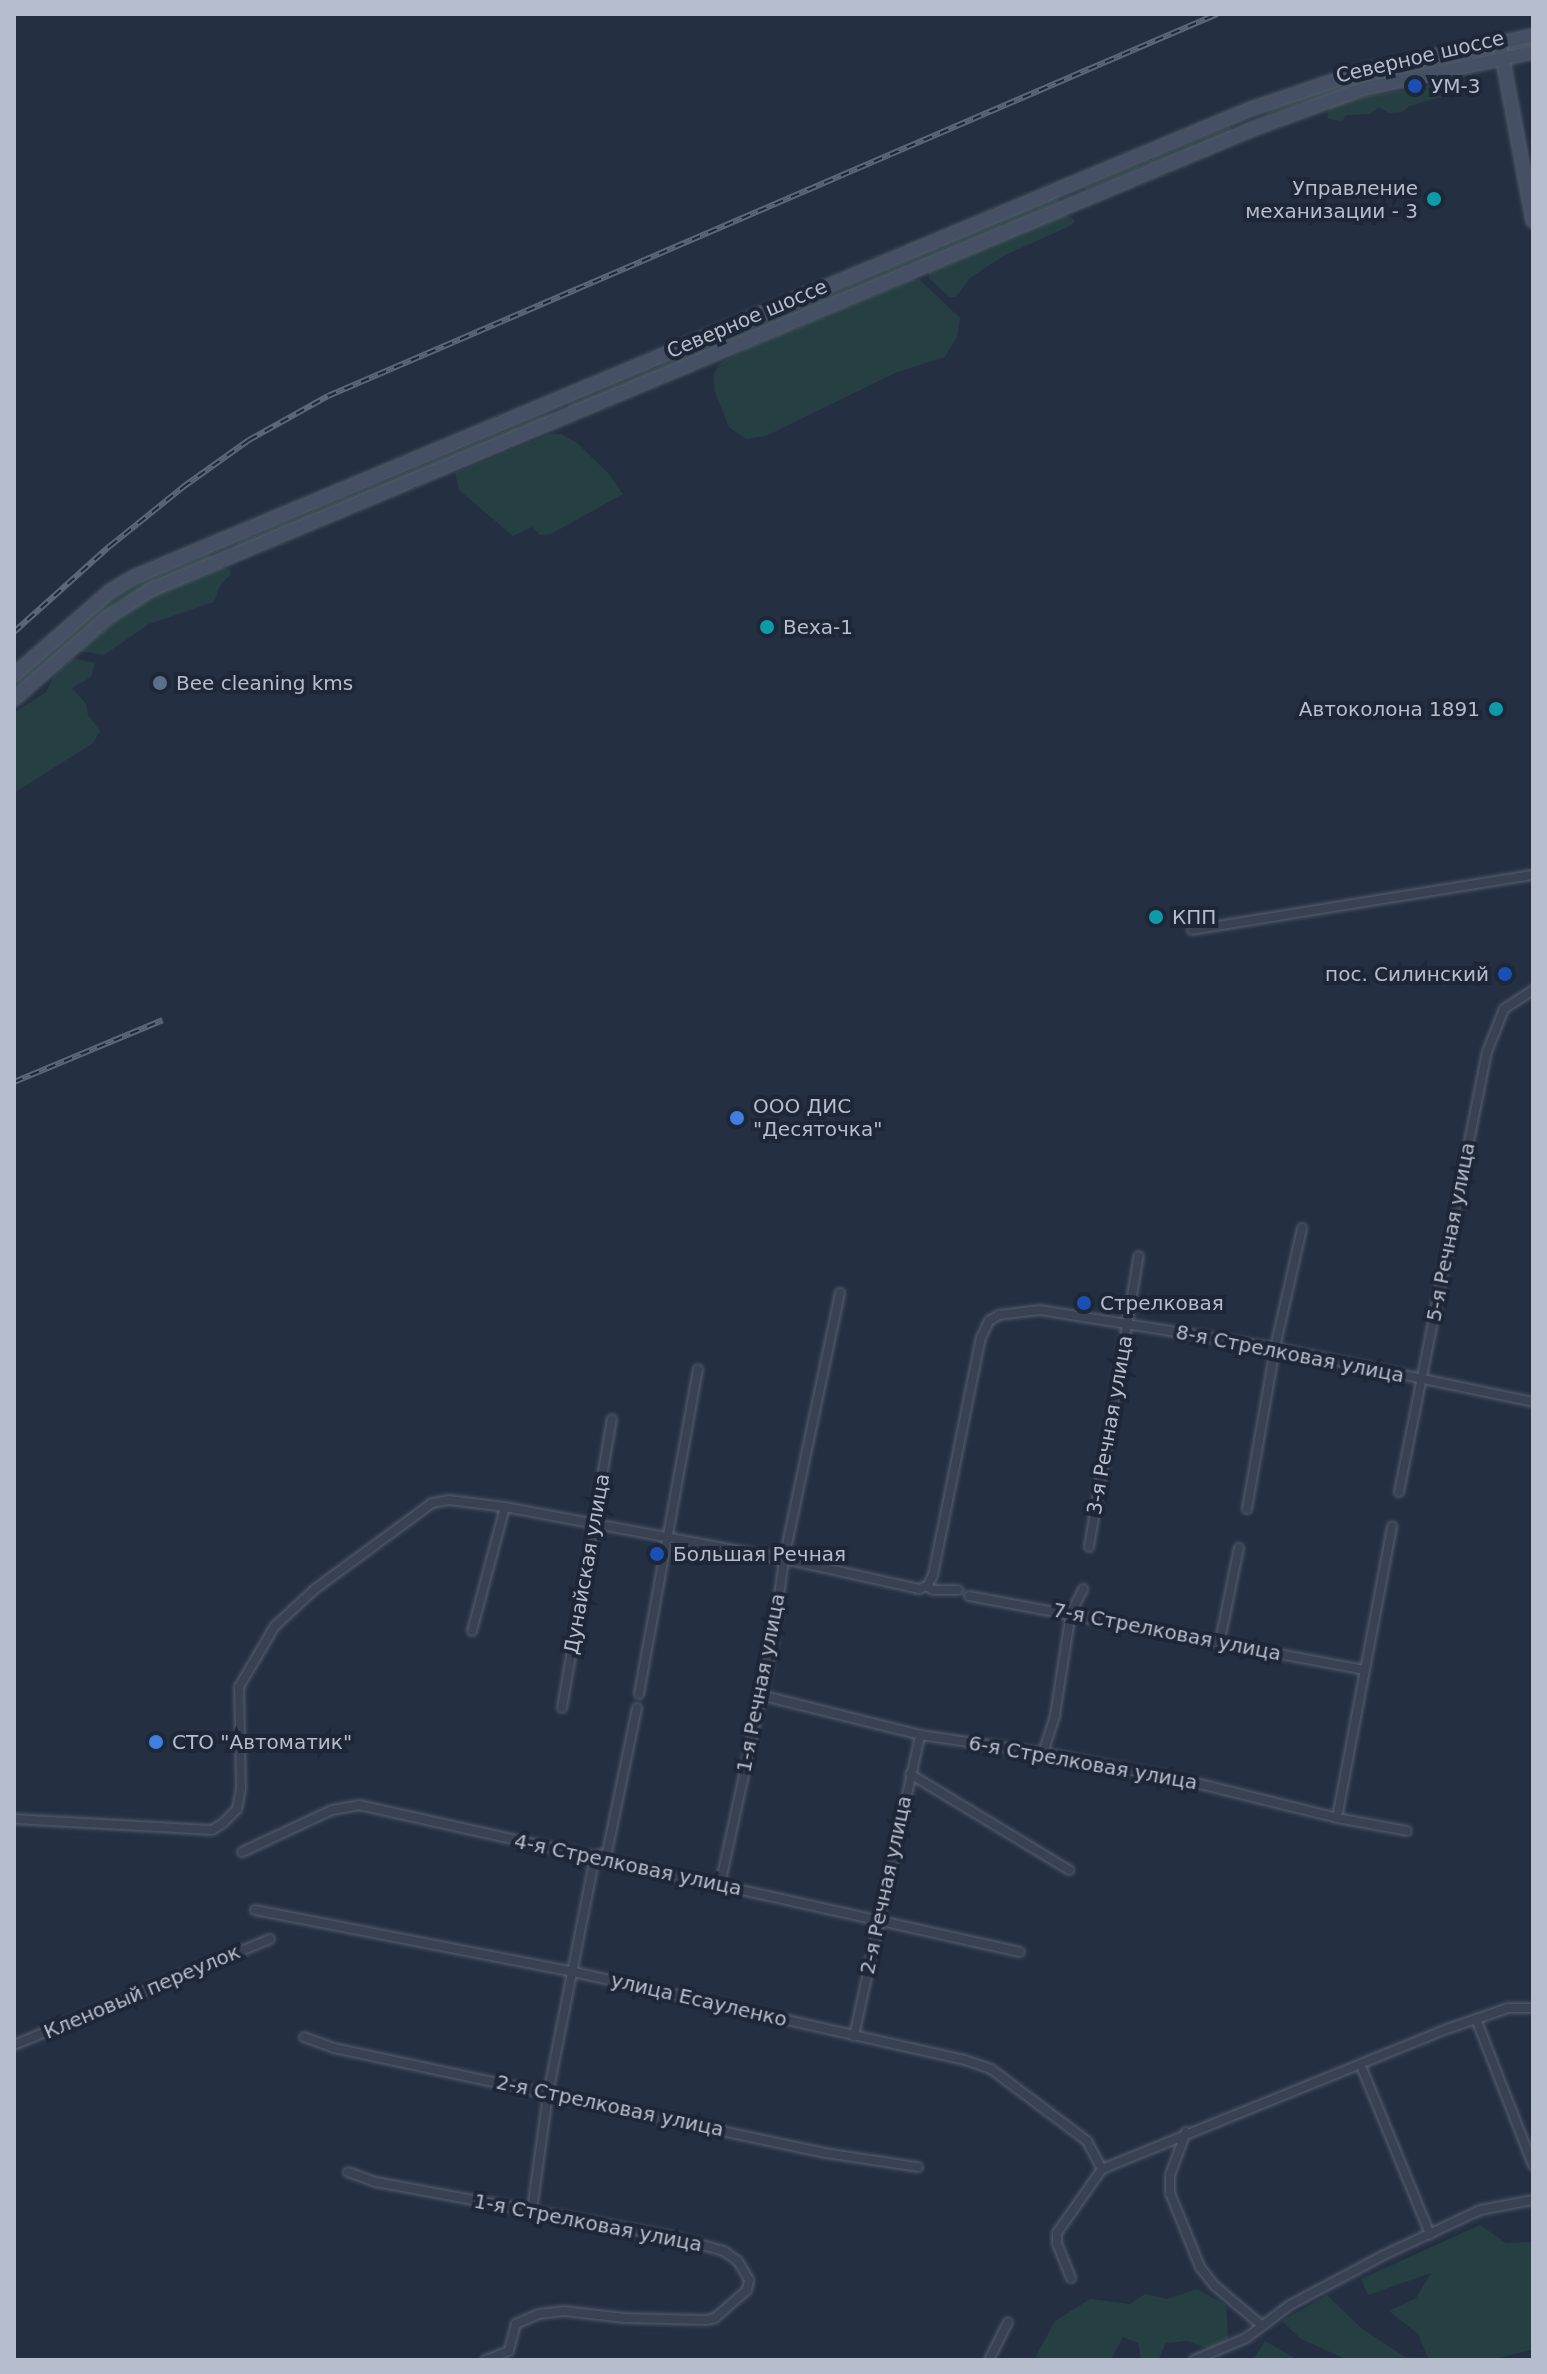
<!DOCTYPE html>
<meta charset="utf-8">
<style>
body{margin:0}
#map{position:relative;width:1547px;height:2374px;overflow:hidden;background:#243042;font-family:"DejaVu Sans",sans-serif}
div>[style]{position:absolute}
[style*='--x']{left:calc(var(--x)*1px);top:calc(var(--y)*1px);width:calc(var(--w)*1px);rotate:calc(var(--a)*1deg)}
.green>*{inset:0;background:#263f43}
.roads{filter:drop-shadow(0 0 2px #57606f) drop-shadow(0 0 2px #57606f)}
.street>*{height:8px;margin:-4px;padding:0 4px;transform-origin:4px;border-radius:4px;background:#394252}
.secondary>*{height:12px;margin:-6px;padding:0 6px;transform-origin:6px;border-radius:6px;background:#465065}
.rail>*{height:6px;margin-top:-3px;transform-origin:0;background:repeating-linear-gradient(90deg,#1d2737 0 9px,#5a6679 0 18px);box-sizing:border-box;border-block:2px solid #5a6679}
.dots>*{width:22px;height:22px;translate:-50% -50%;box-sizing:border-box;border:4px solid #1d2737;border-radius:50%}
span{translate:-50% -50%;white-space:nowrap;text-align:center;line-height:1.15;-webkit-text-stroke:8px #1d2737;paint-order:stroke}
.street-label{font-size:20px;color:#b6bdcc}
.poi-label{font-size:20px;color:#b6bdcc}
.left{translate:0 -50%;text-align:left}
.right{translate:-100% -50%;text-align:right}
.frame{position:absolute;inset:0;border:16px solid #b6bdcc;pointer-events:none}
</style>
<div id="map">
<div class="green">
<div style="clip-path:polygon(1435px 60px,1437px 65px,1360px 84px,1266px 115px,1268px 110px,1309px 94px)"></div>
<div style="clip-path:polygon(1454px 81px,1457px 88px,1452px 94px,1410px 106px,1402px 112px,1389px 113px,1379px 107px,1370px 114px,1347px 115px,1342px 121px,1327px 119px,1329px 107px,1352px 99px)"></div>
<div style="clip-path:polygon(1230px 126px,1231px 132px,1086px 190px,1083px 188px)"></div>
<div style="clip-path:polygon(1058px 196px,1060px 202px,568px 410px,568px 405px)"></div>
<div style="clip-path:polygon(1065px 214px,1075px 220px,1072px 225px,1003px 256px,970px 278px,956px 297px,949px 297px,929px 278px,929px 272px)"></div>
<div style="clip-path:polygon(913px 279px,920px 280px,960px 318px,957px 337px,945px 357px,895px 373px,766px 436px,746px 439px,729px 427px,714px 390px,714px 374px,720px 363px,755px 345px)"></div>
<div style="clip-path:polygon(548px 413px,552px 417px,236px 548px,238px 542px)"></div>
<div style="clip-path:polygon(549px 434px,561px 434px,577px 443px,609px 474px,623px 494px,551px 534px,540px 535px,532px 527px,513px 536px,459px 490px,455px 473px)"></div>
<div style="clip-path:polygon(209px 554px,211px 560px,119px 600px,14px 692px,14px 683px,110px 598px,146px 579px)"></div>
<div style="clip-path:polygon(220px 568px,229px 569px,231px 574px,220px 586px,214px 602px,149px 624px,104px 655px,79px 651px,144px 598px)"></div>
<div style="clip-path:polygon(73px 658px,95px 663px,91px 677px,72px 688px,86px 704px,88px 715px,100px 731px,93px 743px,14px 793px,14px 713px,46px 692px,54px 676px)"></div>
<div style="clip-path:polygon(1480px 2225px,1506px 2243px,1533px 2242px,1533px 2349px,1492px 2360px,1348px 2360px,1301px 2339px,1282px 2321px,1327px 2295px,1361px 2328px,1405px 2357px,1428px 2358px,1418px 2334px,1389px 2311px,1416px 2298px,1431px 2273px,1368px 2295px,1361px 2279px)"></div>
<div style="clip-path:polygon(1197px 2289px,1226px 2305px,1229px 2346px,1211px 2350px,1188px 2341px,1166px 2343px,1158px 2360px,1141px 2360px,1138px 2343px,1123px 2337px,1111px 2360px,1039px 2360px,1036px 2356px,1055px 2321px,1090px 2299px,1130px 2304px,1145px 2294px,1167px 2299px)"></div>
<div style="clip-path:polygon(1265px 2341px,1298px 2360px,1253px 2360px)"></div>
</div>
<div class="roads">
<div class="street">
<div style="--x:1192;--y:930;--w:345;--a:-9.2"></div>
<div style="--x:1399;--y:1492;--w:449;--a:-78.7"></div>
<div style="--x:1487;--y:1052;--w:46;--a:-68.4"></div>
<div style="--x:1504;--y:1009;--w:35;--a:-33"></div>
<div style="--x:1247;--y:1509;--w:163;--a:-80.1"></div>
<div style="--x:1275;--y:1348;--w:123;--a:-77.3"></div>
<div style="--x:1089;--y:1547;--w:295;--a:-80.3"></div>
<div style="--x:927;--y:1586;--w:13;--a:-61"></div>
<div style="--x:933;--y:1575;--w:242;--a:-78.6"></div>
<div style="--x:981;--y:1338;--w:19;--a:-65"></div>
<div style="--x:989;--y:1321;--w:12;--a:-31"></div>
<div style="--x:999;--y:1315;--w:41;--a:-7"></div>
<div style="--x:1040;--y:1310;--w:238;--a:9.2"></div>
<div style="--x:1275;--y:1348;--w:264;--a:11.8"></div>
<div style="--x:969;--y:1596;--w:402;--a:10.6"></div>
<div style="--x:472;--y:1631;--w:128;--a:-75.1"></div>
<div style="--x:1220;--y:1641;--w:95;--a:-78.5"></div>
<div style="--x:639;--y:1694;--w:330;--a:-79.7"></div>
<div style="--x:760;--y:1695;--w:165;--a:14"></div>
<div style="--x:920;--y:1735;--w:124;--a:8.3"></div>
<div style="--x:1043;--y:1753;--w:160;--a:11.2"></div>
<div style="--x:1200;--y:1784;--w:141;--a:13.9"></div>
<div style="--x:1337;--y:1818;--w:71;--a:10.5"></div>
<div style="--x:562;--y:1708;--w:293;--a:-80.2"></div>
<div style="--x:1043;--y:1753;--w:40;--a:-72"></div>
<div style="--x:1055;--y:1715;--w:103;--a:-81.1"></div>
<div style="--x:1071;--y:1613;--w:27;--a:-63"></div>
<div style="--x:910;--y:1774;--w:186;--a:31.1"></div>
<div style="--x:1337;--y:1818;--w:297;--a:-79.3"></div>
<div style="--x:14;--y:1819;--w:198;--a:3.2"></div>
<div style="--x:212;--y:1830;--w:13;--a:-32"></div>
<div style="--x:223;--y:1823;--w:20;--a:-45"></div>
<div style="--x:237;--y:1809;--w:20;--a:-79"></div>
<div style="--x:241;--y:1789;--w:102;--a:-91.1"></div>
<div style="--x:239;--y:1687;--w:71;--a:-59.5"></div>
<div style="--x:275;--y:1626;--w:54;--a:-42.8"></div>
<div style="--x:315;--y:1589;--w:145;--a:-36.3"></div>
<div style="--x:432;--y:1503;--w:17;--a:-10"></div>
<div style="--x:449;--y:1500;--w:56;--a:7.1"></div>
<div style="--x:505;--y:1507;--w:284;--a:10.6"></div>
<div style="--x:784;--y:1559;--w:138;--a:12.5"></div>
<div style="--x:919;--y:1589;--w:9;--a:-21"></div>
<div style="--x:927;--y:1586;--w:7;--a:34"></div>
<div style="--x:933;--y:1590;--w:25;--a:0"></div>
<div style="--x:242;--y:1852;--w:99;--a:-25"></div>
<div style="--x:332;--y:1810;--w:27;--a:-10"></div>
<div style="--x:359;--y:1805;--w:677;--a:12.54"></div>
<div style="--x:720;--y:1885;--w:244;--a:-77.7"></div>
<div style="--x:772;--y:1647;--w:89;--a:-82.2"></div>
<div style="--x:784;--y:1559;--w:272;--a:-78.1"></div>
<div style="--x:255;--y:1910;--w:325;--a:11"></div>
<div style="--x:574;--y:1972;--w:401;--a:12.7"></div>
<div style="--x:965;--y:2060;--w:28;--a:19"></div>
<div style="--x:991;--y:2069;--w:120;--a:36.9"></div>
<div style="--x:1087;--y:2141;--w:32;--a:62"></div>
<div style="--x:1476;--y:2019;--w:157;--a:68.7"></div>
<div style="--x:854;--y:2036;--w:308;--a:-77.6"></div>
<div style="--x:304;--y:2037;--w:32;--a:20"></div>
<div style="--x:334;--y:2048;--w:502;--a:12.07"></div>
<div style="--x:825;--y:2153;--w:94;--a:8.6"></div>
<div style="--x:14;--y:2045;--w:277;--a:-22.5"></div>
<div style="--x:1361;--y:2066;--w:182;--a:67.7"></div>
<div style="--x:1186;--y:2132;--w:46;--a:110.4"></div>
<div style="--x:1170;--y:2175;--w:18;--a:90"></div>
<div style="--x:1170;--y:2193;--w:80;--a:67.9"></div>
<div style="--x:1200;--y:2267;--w:24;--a:52"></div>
<div style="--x:1215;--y:2286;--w:59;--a:40.2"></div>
<div style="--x:348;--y:2172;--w:30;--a:20"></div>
<div style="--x:376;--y:2182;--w:302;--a:10.5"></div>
<div style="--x:673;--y:2237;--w:53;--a:15.4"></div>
<div style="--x:724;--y:2251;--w:17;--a:36"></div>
<div style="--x:738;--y:2261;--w:22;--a:60"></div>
<div style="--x:749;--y:2280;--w:10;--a:101"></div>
<div style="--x:747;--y:2290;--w:43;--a:138.8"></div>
<div style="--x:715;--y:2318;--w:9;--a:167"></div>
<div style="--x:706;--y:2320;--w:82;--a:-178.6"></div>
<div style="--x:624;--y:2318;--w:60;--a:-173.3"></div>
<div style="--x:564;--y:2311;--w:25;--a:173"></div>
<div style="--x:539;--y:2314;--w:25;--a:157"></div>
<div style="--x:516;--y:2324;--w:28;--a:105"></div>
<div style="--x:509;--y:2351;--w:25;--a:159"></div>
<div style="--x:532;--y:2210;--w:117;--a:-82.1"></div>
<div style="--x:548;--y:2094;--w:243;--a:-78.8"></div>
<div style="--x:595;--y:1856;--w:12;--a:-14"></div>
<div style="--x:607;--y:1853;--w:148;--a:-78.3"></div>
<div style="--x:1071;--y:2278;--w:37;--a:-112"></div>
<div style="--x:1057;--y:2244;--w:11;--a:-90"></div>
<div style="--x:1057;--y:2233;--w:78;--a:-54.9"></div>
<div style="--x:1102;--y:2169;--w:375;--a:-22.1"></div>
<div style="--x:1450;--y:2028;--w:61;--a:-19"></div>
<div style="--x:1508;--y:2008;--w:25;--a:0"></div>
<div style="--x:989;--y:2360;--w:42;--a:-63.4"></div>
<div style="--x:1194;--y:2360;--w:56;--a:-22.9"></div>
<div style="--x:1246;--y:2338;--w:55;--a:-36.9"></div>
<div style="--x:1290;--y:2305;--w:106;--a:-28"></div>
<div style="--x:1384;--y:2255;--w:106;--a:-25.1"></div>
<div style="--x:1480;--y:2210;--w:54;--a:-10.7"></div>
</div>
<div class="secondary">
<div style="--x:1501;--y:50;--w:174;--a:79.4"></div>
<div style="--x:14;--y:675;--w:126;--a:-41.1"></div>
<div style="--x:109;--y:592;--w:29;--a:-31"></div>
<div style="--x:134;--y:577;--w:1208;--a:-22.74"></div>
<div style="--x:1248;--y:110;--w:115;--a:-18.7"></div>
<div style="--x:1357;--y:73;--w:180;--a:-11.9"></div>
<div style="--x:14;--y:699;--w:125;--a:-41.1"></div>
<div style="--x:108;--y:617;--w:50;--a:-32.7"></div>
<div style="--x:150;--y:590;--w:1198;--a:-22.69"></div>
<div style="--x:1255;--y:128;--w:114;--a:-20"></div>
<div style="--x:1362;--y:89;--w:175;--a:-12.2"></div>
</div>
</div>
<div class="rail">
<div style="--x:14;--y:632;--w:129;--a:-41.9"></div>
<div style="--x:110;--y:546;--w:94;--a:-38.9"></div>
<div style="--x:183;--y:487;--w:81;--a:-35.5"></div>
<div style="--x:249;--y:440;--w:90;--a:-29.1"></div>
<div style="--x:328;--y:396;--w:968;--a:-23.25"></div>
<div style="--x:14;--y:1082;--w:161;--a:-22.6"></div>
</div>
<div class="dots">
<div style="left:1415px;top:86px;background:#1a4fb4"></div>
<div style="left:1434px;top:199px;background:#0f9aa8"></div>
<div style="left:767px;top:627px;background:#0f9aa8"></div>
<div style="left:160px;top:683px;background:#5c6f8a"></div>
<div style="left:1496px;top:709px;background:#0f9aa8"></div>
<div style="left:1156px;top:917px;background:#0f9aa8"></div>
<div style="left:1505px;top:974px;background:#1a4fb4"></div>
<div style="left:737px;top:1118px;background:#3f7fe0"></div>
<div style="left:1084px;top:1303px;background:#1a4fb4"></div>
<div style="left:657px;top:1554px;background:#1a4fb4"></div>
<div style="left:156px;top:1742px;background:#3f7fe0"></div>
</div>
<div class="street-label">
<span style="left:1420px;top:57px;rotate:-13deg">Северное шоссе</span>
<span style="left:747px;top:319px;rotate:-23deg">Северное шоссе</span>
<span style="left:1451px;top:1232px;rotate:-79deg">5-я Речная улица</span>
<span style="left:1290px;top:1354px;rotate:11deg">8-я Стрелковая улица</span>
<span style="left:1110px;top:1425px;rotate:-80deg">3-я Речная улица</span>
<span style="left:587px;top:1564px;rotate:-80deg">Дунайская улица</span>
<span style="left:1167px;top:1632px;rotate:11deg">7-я Стрелковая улица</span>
<span style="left:761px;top:1683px;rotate:-79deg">1-я Речная улица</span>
<span style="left:1083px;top:1763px;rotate:10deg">6-я Стрелковая улица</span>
<span style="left:628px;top:1865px;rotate:12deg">4-я Стрелковая улица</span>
<span style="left:886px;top:1885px;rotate:-78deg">2-я Речная улица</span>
<span style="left:142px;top:1992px;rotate:-23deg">Кленовый переулок</span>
<span style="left:699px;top:2000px;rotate:13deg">улица Есауленко</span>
<span style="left:610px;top:2106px;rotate:12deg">2-я Стрелковая улица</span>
<span style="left:588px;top:2223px;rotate:11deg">1-я Стрелковая улица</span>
</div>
<div class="poi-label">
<span class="left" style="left:1431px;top:86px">УМ-3</span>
<span class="right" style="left:1418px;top:200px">Управление<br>механизации - 3</span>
<span class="left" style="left:783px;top:627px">Веха-1</span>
<span class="left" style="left:176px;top:683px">Bee cleaning kms</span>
<span class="right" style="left:1480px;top:709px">Автоколона 1891</span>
<span class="left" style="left:1172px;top:917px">КПП</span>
<span class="right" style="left:1489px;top:974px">пос. Силинский</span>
<span class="left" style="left:753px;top:1118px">ООО ДИС<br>"Десяточка"</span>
<span class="left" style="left:1100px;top:1303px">Стрелковая</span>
<span class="left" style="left:673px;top:1554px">Большая Речная</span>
<span class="left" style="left:172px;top:1742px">СТО "Автоматик"</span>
</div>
<div class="frame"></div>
</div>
